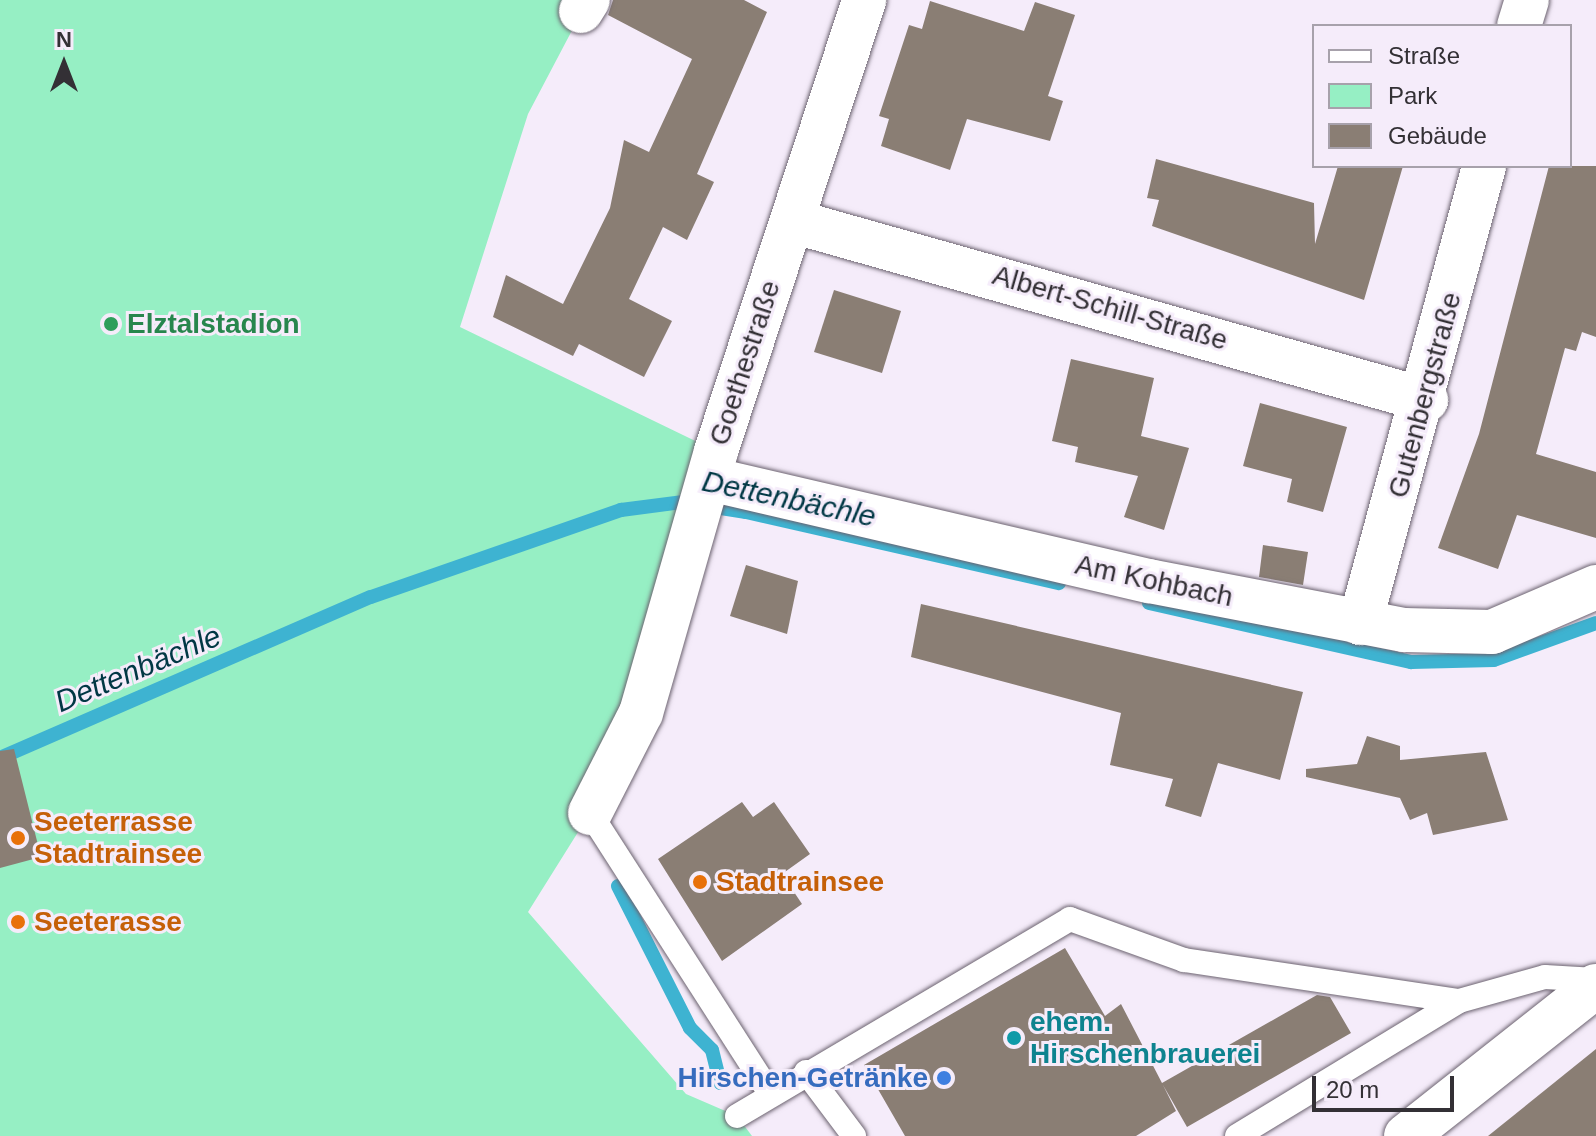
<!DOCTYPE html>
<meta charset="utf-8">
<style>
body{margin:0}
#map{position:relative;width:1596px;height:1136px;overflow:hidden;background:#f5ecfa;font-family:Arial,sans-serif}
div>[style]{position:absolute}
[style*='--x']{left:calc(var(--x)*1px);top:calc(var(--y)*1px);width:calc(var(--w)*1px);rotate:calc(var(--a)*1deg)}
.green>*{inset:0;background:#96efc4}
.stream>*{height:14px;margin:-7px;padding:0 7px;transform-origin:7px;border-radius:7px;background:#3eb3d1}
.building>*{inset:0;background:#8a7e74}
.roads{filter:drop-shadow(0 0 2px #6c6370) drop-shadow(0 0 2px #6c6370)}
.service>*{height:24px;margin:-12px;padding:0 12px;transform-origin:12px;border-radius:12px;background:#fff}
.minor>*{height:44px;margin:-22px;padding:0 22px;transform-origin:22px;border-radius:22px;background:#fff}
.dots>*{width:22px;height:22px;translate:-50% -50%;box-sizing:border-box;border:4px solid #f5ecfa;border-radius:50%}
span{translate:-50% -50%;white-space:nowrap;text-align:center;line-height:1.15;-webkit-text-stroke:6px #f5ecfa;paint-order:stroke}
.street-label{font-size:28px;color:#333035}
.leisure-label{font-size:28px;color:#27864d;font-weight:700}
.left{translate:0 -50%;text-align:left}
.food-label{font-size:28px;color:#c56008;font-weight:700}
.culture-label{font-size:28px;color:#0d838f;font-weight:700}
.shop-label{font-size:28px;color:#366cbe;font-weight:700}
.right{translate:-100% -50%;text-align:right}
.water-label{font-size:30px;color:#013845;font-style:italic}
.legend{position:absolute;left:1312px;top:24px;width:260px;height:144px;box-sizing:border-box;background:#f5ecfa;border:2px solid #a7a1ab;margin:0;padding:10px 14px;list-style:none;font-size:24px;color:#333035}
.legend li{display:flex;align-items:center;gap:16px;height:40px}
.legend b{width:40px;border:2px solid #a7a1ab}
.north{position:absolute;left:24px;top:24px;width:80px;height:80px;-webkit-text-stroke:6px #f5ecfa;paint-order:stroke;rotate:0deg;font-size:22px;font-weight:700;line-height:32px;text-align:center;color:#333035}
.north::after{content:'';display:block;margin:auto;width:28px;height:36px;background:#333035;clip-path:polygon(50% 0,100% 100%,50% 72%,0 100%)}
.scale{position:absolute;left:1312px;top:1076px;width:142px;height:36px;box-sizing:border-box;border:4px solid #333035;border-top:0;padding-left:10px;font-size:24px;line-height:28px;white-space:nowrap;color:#333035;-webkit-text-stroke:6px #f5ecfa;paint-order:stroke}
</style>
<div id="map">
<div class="green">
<div style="clip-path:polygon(0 0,588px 0,528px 114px,460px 327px,716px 451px,590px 813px,528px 912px,686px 1094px,737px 1116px,752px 1136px,0 1136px)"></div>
</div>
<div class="stream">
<div style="--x:1149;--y:603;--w:269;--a:12.7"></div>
<div style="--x:1411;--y:662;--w:83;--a:-1.4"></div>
<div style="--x:1494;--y:660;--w:109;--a:-19.9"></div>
<div style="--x:0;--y:758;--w:404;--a:-23.5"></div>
<div style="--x:371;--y:597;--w:265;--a:-19.2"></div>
<div style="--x:621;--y:510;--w:63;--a:-7.4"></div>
<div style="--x:683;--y:502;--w:64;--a:9"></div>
<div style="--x:746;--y:512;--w:321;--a:12.8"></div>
<div style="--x:618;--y:886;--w:159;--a:63.1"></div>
<div style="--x:690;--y:1028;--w:31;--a:45"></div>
<div style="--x:712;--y:1050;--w:34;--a:76"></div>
</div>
<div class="building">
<div style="clip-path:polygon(613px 0,744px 0,767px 12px,697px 174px,714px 182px,687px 240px,663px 227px,629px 299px,672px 321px,644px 377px,579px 344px,573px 356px,493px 317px,506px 275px,563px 304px,610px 208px,624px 140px,649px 152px,692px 59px,608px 15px)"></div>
<div style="clip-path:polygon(930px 1px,1024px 31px,1035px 2px,1075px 15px,1048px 96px,1063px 101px,1050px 141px,967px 119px,950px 170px,881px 146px,889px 119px,879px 116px,909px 25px,922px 29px)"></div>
<div style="clip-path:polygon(1156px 159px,1314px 203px,1315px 244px,1338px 166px,1403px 166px,1364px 300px,1152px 226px,1159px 200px,1147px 198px)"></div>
<div style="clip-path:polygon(1549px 166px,1596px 166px,1596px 337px,1582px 332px,1576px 351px,1565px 348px,1536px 454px,1596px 472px,1596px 538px,1517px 515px,1498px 569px,1438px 548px,1479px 434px)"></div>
<div style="clip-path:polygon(834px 290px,901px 311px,882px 373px,814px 352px)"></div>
<div style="clip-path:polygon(1071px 359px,1154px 378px,1141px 436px,1189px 448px,1164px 530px,1124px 517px,1138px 476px,1075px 462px,1078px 447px,1052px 441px)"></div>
<div style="clip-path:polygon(1260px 403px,1347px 427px,1323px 512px,1287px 502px,1292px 479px,1243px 466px)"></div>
<div style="clip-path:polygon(1263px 545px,1308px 552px,1303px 585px,1259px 577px)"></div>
<div style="clip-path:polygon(746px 565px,798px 581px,787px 634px,730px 616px)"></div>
<div style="clip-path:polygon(921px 604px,1303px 692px,1280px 780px,1218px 763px,1201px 817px,1165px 806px,1173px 779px,1110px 765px,1121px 713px,911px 657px)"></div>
<div style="clip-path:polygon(1367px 736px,1400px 746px,1400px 760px,1486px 752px,1508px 820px,1433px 835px,1427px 813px,1410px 820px,1400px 798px,1306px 777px,1306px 769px,1357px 764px)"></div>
<div style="clip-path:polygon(14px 749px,41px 857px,0 868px,0 751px)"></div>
<div style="clip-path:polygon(742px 802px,753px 817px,774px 802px,810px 854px,782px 874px,802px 904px,722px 961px,658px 859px)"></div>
<div style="clip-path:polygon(1065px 948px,1105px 1016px,1121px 1004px,1162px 1083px,1317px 995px,1330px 997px,1351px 1033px,1187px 1127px,1163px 1085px,1176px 1111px,1136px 1136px,905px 1136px,864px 1065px)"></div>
<div style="clip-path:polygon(1596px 1049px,1596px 1136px,1488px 1136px)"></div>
</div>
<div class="roads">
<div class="service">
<div style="--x:590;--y:813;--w:333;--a:57.3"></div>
<div style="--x:806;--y:1072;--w:80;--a:53.1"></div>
<div style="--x:737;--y:1116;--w:387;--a:-30.6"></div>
<div style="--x:1070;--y:919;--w:121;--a:19.8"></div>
<div style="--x:1184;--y:960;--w:278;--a:8.5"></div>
<div style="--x:1459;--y:1001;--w:89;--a:-15.6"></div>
<div style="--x:1545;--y:977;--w:51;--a:3.4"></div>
<div style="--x:1237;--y:1136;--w:260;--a:-31.3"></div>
</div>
<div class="minor">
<div style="--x:581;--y:11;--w:13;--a:-58"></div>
<div style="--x:1519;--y:26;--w:27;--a:-73"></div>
<div style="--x:792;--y:221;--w:659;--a:15.77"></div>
<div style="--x:710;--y:479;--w:451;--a:13.1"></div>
<div style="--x:1149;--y:581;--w:260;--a:10.9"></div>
<div style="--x:1404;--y:630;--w:88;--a:1.3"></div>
<div style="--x:1492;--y:632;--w:113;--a:-23.4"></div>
<div style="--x:1360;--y:623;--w:474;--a:-74.8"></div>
<div style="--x:590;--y:813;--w:112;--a:-63"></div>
<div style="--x:641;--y:713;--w:273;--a:-74"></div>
<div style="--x:716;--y:451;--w:475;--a:-71.8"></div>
<div style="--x:1406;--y:1136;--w:242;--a:-38.3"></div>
</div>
</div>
<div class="dots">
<div style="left:111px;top:324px;background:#2e9e5b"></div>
<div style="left:18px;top:838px;background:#e8710a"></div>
<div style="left:700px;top:882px;background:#e8710a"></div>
<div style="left:18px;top:922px;background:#e8710a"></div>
<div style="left:1014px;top:1038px;background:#0f9aa8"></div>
<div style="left:944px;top:1078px;background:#3f7fe0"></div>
</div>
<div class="street-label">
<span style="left:1110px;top:308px;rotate:16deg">Albert-Schill-Straße</span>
<span style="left:745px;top:363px;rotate:-72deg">Goethestraße</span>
<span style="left:1425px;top:395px;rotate:-75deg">Gutenbergstraße</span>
<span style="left:1154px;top:581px;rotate:12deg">Am Kohbach</span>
</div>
<div class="leisure-label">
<span class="left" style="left:127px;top:324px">Elztalstadion</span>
</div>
<div class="food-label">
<span class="left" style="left:34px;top:838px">Seeterrasse<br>Stadtrainsee</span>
<span class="left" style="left:716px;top:882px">Stadtrainsee</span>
<span class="left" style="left:34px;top:922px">Seeterasse</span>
</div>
<div class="culture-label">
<span class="left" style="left:1030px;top:1038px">ehem.<br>Hirschenbrauerei</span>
</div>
<div class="shop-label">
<span class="right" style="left:928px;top:1078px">Hirschen-Getränke</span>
</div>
<div class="water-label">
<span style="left:789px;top:499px;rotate:12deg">Dettenbächle</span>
<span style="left:138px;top:669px;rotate:-23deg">Dettenbächle</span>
</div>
<ul class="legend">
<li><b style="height:10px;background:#fff"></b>Straße</li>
<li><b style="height:22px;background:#96efc4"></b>Park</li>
<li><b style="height:22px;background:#8a7e74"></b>Gebäude</li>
</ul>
<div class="north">N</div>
<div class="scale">20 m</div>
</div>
